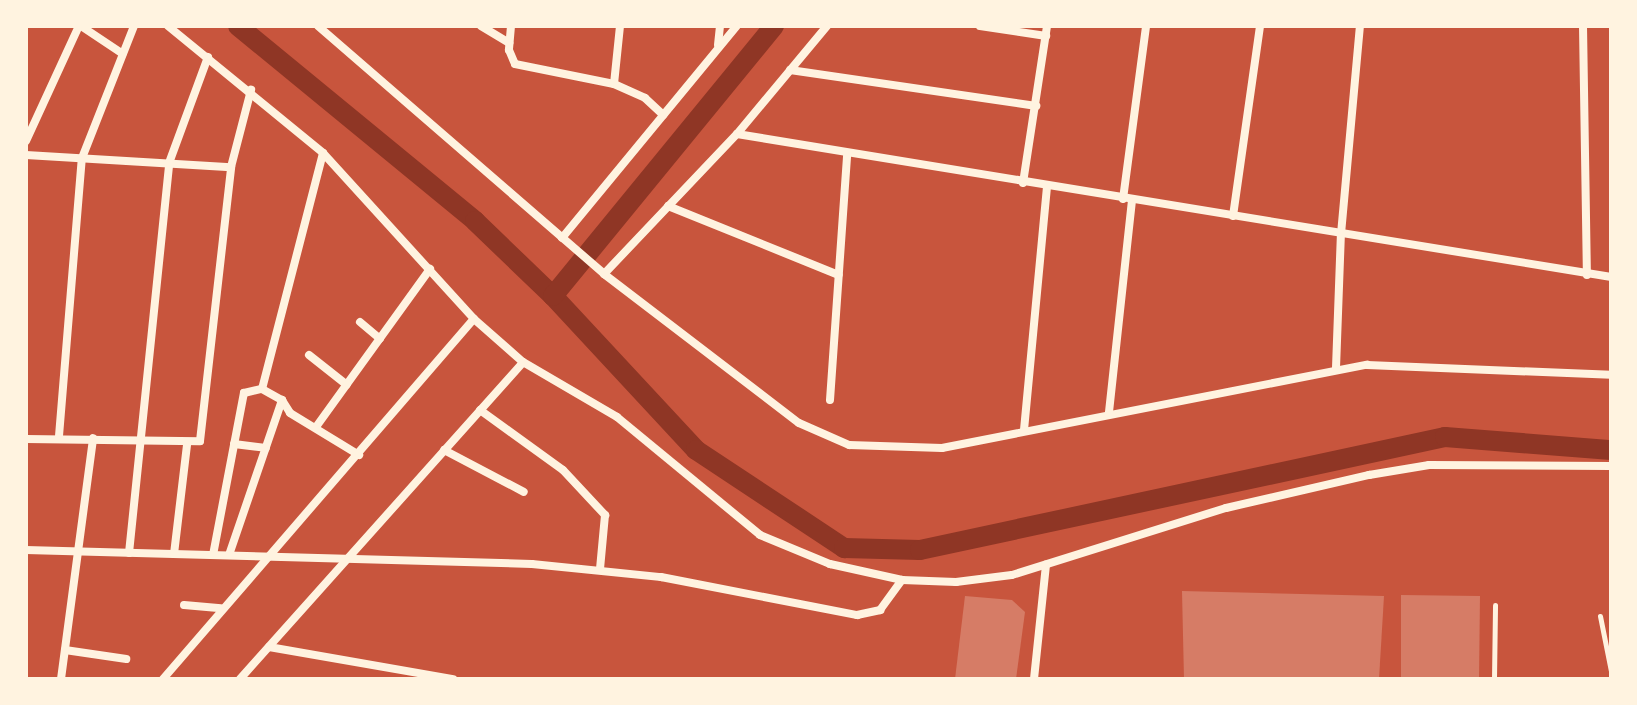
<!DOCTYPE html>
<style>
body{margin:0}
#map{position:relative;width:1637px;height:705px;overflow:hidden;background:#c8553d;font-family:"PT Sans",sans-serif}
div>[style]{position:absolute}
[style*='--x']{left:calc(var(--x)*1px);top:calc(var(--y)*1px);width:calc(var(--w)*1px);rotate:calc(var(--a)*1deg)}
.canal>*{height:20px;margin:-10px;padding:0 10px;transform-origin:10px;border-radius:10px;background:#8f3625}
.building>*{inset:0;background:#d67c66}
.service>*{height:5px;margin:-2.5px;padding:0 2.5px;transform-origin:2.5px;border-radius:2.5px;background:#fff3e0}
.minor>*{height:8px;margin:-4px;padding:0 4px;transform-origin:4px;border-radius:4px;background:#fff3e0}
span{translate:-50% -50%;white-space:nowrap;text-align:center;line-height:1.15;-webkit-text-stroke:7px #fff3e0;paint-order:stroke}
.frame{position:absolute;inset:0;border:28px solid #fff3e0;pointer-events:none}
</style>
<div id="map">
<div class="canal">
<div style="--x:238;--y:26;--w:307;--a:39.4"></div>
<div style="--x:475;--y:221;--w:108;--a:43.9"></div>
<div style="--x:553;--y:296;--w:210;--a:47.1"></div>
<div style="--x:696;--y:450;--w:178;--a:33.5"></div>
<div style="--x:844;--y:548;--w:76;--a:1.5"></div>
<div style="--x:920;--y:550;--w:537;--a:-12.15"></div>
<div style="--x:1445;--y:437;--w:167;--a:4.5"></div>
<div style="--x:553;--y:296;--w:349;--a:-50.7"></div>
</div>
<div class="building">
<div style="clip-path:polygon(1182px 591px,1384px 596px,1379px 679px,1184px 679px)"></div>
<div style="clip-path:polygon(1401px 595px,1480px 596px,1479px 679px,1401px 679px)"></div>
<div style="clip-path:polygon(965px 596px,1012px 600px,1025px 612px,1016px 679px,955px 679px)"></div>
</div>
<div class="service">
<div style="--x:1600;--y:616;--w:56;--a:78.7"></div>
<div style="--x:1494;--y:679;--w:74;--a:-89.2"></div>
</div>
<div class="minor">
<div style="--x:81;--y:26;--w:50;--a:33.7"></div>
<div style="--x:168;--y:26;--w:200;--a:39.3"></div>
<div style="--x:323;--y:153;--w:224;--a:47.7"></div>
<div style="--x:474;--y:319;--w:65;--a:41.3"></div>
<div style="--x:523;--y:362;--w:109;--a:30.3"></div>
<div style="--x:617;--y:417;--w:185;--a:39.5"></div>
<div style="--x:760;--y:535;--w:76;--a:22.5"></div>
<div style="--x:830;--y:564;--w:74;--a:12.5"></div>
<div style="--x:902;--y:580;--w:54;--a:2.1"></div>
<div style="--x:956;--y:582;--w:56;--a:-7.1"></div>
<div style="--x:1012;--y:575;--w:224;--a:-17.4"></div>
<div style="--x:1226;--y:508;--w:147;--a:-13"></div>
<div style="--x:1369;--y:475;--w:61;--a:-9.5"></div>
<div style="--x:1429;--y:465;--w:182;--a:0.3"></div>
<div style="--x:318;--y:26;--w:379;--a:40.9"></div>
<div style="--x:604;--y:274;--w:245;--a:37.4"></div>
<div style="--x:799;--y:423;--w:55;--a:23.7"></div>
<div style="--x:849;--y:445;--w:93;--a:1.8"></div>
<div style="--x:942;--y:448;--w:433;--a:-11.1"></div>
<div style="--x:1367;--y:365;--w:244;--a:2.3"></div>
<div style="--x:481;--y:26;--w:33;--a:31"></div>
<div style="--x:511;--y:26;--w:24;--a:95"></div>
<div style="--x:509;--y:50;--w:15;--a:67"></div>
<div style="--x:515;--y:64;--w:101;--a:11.4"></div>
<div style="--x:614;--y:84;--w:34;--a:24"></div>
<div style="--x:645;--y:98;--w:25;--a:43"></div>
<div style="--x:980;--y:26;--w:67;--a:8.6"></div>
<div style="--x:1583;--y:26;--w:249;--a:89.1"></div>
<div style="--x:718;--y:45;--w:19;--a:-84"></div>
<div style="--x:790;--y:70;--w:249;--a:8.3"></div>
<div style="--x:614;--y:84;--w:58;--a:-84.1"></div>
<div style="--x:737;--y:134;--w:886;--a:9.29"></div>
<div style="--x:26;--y:141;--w:127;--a:-65.3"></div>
<div style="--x:26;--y:155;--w:205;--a:3.4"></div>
<div style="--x:1023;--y:183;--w:159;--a:-81.3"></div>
<div style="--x:1123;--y:199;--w:175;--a:-82.4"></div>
<div style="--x:668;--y:206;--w:184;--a:22"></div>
<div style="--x:1233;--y:216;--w:192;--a:-81.9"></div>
<div style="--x:562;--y:238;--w:275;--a:-50.5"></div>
<div style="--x:604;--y:274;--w:193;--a:-46.5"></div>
<div style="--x:737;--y:134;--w:141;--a:-50.2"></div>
<div style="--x:360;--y:322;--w:26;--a:40"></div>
<div style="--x:309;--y:355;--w:48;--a:38.3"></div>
<div style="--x:1336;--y:368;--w:134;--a:-87.9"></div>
<div style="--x:1341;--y:234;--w:209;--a:-84.8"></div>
<div style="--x:262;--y:389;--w:244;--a:-75.5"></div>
<div style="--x:262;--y:389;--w:23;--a:29"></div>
<div style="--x:282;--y:400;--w:15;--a:58"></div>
<div style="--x:290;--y:413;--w:81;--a:31.3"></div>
<div style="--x:830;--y:400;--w:247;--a:-86"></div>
<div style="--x:480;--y:410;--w:102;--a:35.9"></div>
<div style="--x:563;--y:470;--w:62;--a:47"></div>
<div style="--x:605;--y:515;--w:54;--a:95.3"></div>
<div style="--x:1109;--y:412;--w:213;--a:-83.8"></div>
<div style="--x:316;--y:427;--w:195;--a:-54.2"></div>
<div style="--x:1024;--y:430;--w:244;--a:-84.6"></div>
<div style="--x:59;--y:436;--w:279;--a:-85.3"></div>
<div style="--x:82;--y:158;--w:142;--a:-68.5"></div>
<div style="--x:26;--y:439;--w:174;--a:0.7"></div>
<div style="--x:200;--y:441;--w:276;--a:-83.5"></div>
<div style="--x:231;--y:167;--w:80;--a:-75.4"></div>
<div style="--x:234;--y:444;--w:32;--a:7"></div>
<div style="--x:444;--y:450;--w:90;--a:27.7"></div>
<div style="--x:26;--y:550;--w:506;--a:1.58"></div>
<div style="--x:532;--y:564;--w:130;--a:5.8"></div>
<div style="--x:661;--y:577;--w:200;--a:11"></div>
<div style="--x:857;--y:615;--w:24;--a:-12"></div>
<div style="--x:880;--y:610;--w:37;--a:-54"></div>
<div style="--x:129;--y:553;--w:392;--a:-84.1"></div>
<div style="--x:169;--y:163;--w:113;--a:-69.8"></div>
<div style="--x:174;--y:554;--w:110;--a:-83.2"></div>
<div style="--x:213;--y:555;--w:165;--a:-79.2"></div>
<div style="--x:244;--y:393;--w:18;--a:-13"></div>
<div style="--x:229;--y:555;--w:164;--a:-71.1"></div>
<div style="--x:184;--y:605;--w:37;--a:5"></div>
<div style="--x:269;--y:647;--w:187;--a:9.9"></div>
<div style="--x:65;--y:650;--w:62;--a:8.4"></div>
<div style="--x:61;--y:679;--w:243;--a:-82.4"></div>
<div style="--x:163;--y:679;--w:476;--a:-49.2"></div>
<div style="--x:240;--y:679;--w:425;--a:-48.2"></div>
<div style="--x:1034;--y:679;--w:115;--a:-84"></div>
</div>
<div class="frame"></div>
</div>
